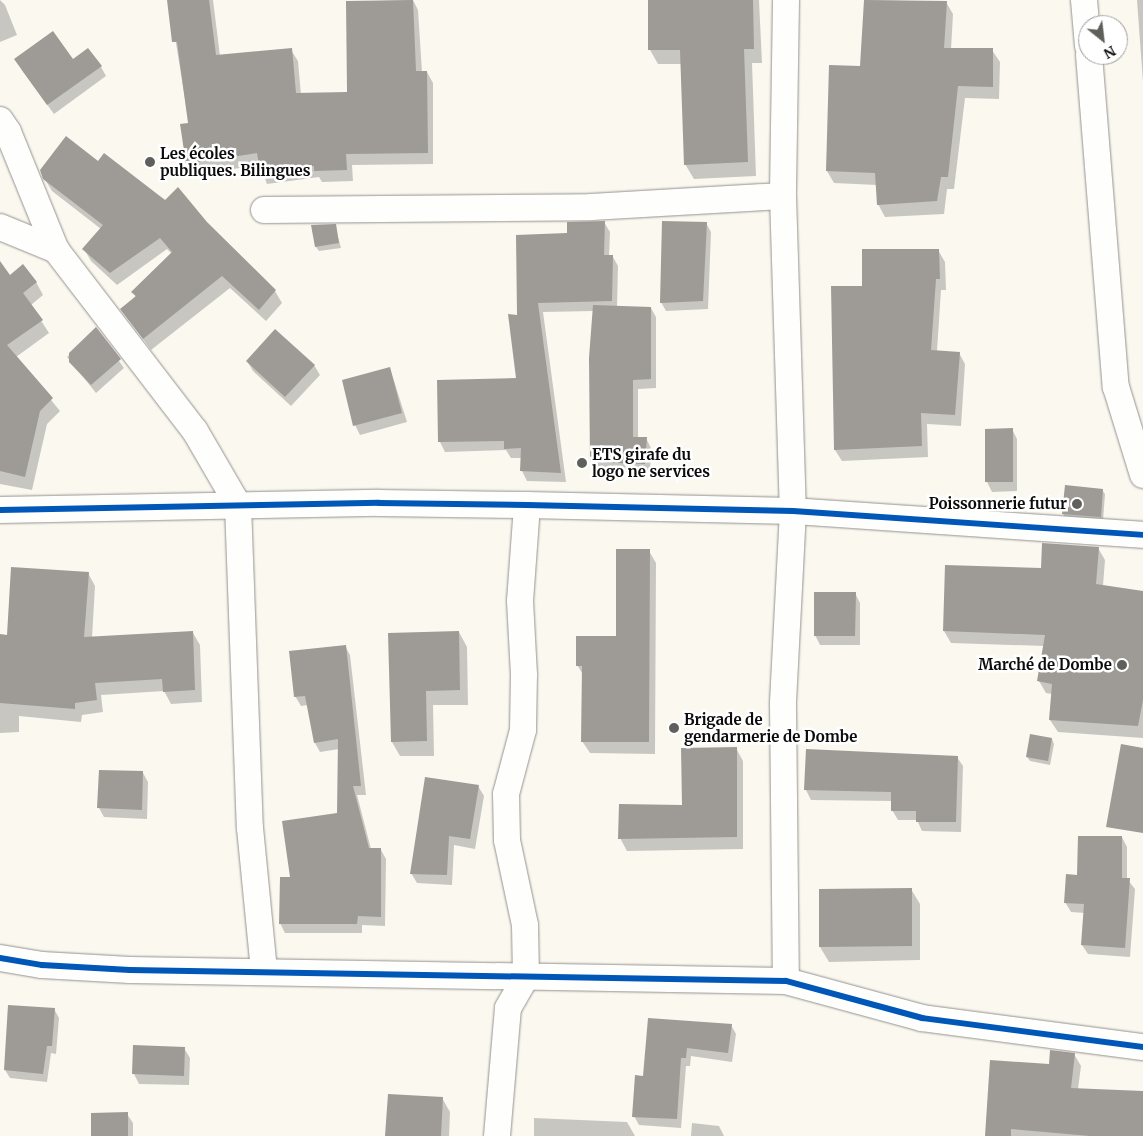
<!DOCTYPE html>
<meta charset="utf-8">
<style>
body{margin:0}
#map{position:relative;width:1143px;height:1136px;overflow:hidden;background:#fbf8f0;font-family:Merriweather,serif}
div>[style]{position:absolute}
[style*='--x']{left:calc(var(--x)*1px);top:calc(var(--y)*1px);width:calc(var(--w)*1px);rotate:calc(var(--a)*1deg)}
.shadow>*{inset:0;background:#0003}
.building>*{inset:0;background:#9e9a96}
.roads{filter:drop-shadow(0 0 1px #94928f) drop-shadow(0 0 1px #94928f)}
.minor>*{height:26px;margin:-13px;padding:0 13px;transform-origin:13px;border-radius:13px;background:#fefefd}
.cycleway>*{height:6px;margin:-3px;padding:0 3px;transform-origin:3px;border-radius:3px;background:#0057b8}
.dots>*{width:14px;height:14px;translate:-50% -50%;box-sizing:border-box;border:2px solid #fff;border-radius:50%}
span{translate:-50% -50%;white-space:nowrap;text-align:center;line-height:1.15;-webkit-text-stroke:5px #fff;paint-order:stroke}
.poi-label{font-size:15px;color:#0c0c0c;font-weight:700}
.left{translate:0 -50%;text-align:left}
.right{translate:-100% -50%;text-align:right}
.north{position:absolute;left:1078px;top:15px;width:50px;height:50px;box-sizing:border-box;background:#fff;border:1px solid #9e9e9e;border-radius:50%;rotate:151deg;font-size:14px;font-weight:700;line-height:20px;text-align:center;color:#0c0c0c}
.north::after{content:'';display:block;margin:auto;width:18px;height:22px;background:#605f5c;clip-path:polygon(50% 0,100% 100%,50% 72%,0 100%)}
</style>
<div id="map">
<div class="shadow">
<div style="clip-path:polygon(0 0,5px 5px,17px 35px,0 42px)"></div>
<div style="clip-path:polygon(169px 0,213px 0,220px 56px,291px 50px,298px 61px,301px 95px,348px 93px,348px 2px,413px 0,418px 10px,422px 72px,427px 72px,433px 83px,433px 164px,352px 165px,353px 181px,322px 182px,319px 177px,267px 184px,260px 165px,194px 175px,187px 164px,181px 125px,189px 124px)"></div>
<div style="clip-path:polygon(649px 0,759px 0,762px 63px,752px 63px,756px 176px,694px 179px,685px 164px,682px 64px,658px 64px,650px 50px)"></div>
<div style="clip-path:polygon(865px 0,946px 2px,953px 14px,951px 50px,992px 50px,1000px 62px,999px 99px,965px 98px,954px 189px,947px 189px,944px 214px,885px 217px,878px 204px,877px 185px,834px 183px,827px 171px,861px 67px)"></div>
<div style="clip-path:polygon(1137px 0,1143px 0,1143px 82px)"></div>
<div style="clip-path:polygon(72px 61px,101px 67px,106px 76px,54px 114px,21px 69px)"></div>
<div style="clip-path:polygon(98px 162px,206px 223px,275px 291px,282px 303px,266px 321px,230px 288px,151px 350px,122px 309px,136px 298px,133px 292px,172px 254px,167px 249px,117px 285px,91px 261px,84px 249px,101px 229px,52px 191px,44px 178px)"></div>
<div style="clip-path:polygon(604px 222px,610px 232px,609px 257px,613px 257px,618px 266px,617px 307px,651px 308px,656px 317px,656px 388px,638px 389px,638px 438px,646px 438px,651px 448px,650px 473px,597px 471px,592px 462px,594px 311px,543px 312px,566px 482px,527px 481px,522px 471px,522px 458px,511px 458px,506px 450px,445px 452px,440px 442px,438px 381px,518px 379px,518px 316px,568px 234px)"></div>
<div style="clip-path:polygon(706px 223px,711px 232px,708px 309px,666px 311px,661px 302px)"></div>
<div style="clip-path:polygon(335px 226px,341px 248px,319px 251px,316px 247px)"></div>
<div style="clip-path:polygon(938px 250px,945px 262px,946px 290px,941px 290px,937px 351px,959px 353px,965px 364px,961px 426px,927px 424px,928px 457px,842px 461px,835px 450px,863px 288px)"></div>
<div style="clip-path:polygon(36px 282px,43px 295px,31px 305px,49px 333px,16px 357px,60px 411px,47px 424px,32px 490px,0 484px,0 284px)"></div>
<div style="clip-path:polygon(96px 329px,124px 368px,96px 393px,67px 357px)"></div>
<div style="clip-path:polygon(247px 361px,314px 365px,320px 375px,291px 406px,253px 371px)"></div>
<div style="clip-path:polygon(390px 368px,407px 422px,360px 435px,355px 425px)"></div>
<div style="clip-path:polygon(1012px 429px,1017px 439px,1017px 491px,992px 492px,987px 482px,986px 430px)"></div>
<div style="clip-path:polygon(1066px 487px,1102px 490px,1105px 494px,1103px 521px,1066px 519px,1063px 514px)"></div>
<div style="clip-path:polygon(1098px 548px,1105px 560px,1103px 586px,1143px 593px,1143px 738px,1058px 732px,1050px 720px,1052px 694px,1046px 693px,1039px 681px,1045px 646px,951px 643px,944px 631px,1042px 569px)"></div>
<div style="clip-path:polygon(649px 551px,656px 563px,655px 754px,590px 753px,582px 741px,584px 676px,577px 665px,617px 637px)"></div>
<div style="clip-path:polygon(88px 573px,95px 586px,92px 638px,193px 633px,200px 645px,202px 702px,171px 704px,164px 691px,101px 695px,103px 712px,82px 715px,81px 722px,19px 716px,19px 732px,0 733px,0 635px,8px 636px)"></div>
<div style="clip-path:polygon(855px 593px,860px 603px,860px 645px,820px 645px,815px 635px)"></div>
<div style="clip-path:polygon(459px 632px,467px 647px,468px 705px,433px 705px,434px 756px,400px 756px,392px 742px)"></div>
<div style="clip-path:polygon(345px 646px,350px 655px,366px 795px,357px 795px,371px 849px,381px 850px,386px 859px,385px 926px,362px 925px,362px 933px,285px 933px,280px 923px,291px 878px,339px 814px,339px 749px,320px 752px,315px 743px,308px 705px,301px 706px,295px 696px)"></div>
<div style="clip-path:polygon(1052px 739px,1054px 744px,1050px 765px,1030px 761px,1027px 757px)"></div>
<div style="clip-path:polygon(736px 748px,743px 761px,743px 849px,627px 851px,620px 838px,684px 806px)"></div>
<div style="clip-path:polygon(807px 750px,957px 757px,963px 766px,961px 832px,922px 831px,917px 820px,898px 820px,892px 810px,892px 801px,811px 800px,806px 790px)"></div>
<div style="clip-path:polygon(143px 773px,148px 782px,147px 819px,104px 817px,99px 808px)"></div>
<div style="clip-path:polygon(478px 786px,484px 796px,475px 849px,454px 845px,452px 885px,417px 883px,411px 873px)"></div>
<div style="clip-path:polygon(1122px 837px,1127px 847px,1127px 879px,1135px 889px,1130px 957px,1088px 954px,1082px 945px,1085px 913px,1071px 912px,1065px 902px)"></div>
<div style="clip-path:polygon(911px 889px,920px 904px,920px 960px,829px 962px,820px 947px)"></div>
<div style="clip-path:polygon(54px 1009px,59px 1018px,56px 1054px,51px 1053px,47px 1082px,10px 1078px,5px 1070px)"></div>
<div style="clip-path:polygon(649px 1019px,731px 1025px,736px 1034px,732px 1062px,691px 1056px,690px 1066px,686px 1066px,681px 1128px,639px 1125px,634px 1116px,644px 1077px)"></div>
<div style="clip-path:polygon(184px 1048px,190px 1058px,189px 1085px,139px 1084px,134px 1074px)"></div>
<div style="clip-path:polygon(1074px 1054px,1081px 1066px,1078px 1089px,1143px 1093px,1143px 1136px,986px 1136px,1050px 1065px)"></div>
<div style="clip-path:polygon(442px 1098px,450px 1112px,449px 1136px,386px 1136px)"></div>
<div style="clip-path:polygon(127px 1114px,133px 1123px,133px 1136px,93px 1136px)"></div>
<div style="clip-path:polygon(534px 1118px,627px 1122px,635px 1136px,534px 1136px)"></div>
<div style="clip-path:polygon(692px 1123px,719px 1126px,724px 1136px,691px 1136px)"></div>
</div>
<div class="building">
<div style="clip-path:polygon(167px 0,209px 0,216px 55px,292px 48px,296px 93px,347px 92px,346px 1px,413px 0,416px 71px,427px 71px,428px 153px,346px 154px,347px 170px,314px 171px,314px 166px,260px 173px,257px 153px,186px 164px,180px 124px,188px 123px,177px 42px,172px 42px)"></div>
<div style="clip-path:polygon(648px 0,753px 0,754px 49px,744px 49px,748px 162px,684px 165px,680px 50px,648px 50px)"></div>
<div style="clip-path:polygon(864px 0,947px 1px,944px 48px,993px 48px,993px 87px,958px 86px,948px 177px,941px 177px,937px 201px,877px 205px,875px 173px,826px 171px,829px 65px,860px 66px)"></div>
<div style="clip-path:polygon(53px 31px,73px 59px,88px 48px,102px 66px,47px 105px,14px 59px)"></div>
<div style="clip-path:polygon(66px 136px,98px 161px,104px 153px,165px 200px,178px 187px,207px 222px,276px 290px,259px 310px,222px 276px,143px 339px,120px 309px,136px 296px,131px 292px,172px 252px,160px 238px,110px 273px,82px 249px,103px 225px,43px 179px,40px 170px)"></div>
<div style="clip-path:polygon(605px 221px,604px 255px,613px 255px,612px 301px,538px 303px,561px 473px,520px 471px,521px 448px,504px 449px,504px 441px,438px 442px,437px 380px,516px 378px,508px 314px,517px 315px,516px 235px,567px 233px,567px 222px)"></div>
<div style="clip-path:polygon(662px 221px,707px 222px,703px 301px,660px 303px)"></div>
<div style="clip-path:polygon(336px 224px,339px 243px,315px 247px,311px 225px)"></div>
<div style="clip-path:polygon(862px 249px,939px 249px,940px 279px,936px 279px,931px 350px,960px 352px,955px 415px,921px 413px,922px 446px,834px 450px,831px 286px,862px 286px)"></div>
<div style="clip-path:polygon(0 261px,10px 275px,23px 264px,37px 282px,23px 293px,43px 320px,7px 345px,53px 398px,40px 411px,25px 477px,0 471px)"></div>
<div style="clip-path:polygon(593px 305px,651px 307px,651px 379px,633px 380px,633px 437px,647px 437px,645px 464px,590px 462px,589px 358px)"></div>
<div style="clip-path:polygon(96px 327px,121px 359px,91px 385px,69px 362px,69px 353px)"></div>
<div style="clip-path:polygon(275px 329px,315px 365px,285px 397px,246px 361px)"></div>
<div style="clip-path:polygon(390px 367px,402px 413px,353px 426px,342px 380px)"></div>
<div style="clip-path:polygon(1013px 428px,1013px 482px,985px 482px,985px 429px)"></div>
<div style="clip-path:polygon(1065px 485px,1103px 489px,1101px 517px,1062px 514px)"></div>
<div style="clip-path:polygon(1042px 543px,1099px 547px,1096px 584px,1143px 591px,1143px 700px,1138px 726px,1049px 720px,1052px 684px,1037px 681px,1045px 635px,943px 631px,945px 565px,1041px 568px)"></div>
<div style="clip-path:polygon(616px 549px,650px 549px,649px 742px,581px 742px,582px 666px,576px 666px,576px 636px,616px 636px)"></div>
<div style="clip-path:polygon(11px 567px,89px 572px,84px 637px,193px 631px,195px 690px,163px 692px,162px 679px,95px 683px,97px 700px,75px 703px,75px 709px,0 703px,0 634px,7px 635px)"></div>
<div style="clip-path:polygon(814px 592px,856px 592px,855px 636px,814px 636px)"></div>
<div style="clip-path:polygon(459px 631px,460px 690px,426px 691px,427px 741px,391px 742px,388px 633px)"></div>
<div style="clip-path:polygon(346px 645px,361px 786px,353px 786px,369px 848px,381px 848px,381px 917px,358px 916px,357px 924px,279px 924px,280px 877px,290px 877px,282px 821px,337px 813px,338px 739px,314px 743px,305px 696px,294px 697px,289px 651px)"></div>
<div style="clip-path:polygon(1030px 734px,1052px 738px,1048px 761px,1026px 757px)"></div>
<div style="clip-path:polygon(1121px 744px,1143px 748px,1143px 833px,1106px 827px)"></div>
<div style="clip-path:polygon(737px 747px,737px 837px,618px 839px,619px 804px,682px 805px,681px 748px)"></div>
<div style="clip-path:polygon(806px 749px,958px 756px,956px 822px,916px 822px,916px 811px,891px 811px,891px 792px,804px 790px)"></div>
<div style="clip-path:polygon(99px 770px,143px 771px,142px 810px,97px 808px)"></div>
<div style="clip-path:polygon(425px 777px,479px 785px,470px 839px,449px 836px,447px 875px,410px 874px)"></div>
<div style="clip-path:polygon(1078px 836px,1122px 836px,1122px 878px,1130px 878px,1125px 948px,1081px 945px,1084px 904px,1064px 903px,1066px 874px,1077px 875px)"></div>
<div style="clip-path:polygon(912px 888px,912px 946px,819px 947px,819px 889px)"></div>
<div style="clip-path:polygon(8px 1005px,55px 1008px,52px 1046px,47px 1046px,43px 1074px,4px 1070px)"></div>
<div style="clip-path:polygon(648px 1018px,732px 1024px,728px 1053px,687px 1048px,686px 1058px,681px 1058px,677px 1119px,632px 1117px,635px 1075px,643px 1076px)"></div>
<div style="clip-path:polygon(133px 1045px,185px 1047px,184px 1076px,132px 1074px)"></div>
<div style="clip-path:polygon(1050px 1050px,1075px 1053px,1071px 1088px,1143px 1091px,1143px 1136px,1090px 1136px,1011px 1129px,1011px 1136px,985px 1136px,990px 1060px,1049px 1064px)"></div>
<div style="clip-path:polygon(388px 1094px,443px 1097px,441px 1136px,385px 1136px)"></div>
<div style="clip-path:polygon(128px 1112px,128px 1136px,91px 1136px,91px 1113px)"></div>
</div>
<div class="roads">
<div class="minor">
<div style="--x:786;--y:0;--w:196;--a:90.9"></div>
<div style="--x:783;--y:196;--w:315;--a:88.2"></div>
<div style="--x:793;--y:511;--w:194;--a:93"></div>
<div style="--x:783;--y:705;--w:276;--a:89.4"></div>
<div style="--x:1084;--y:0;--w:46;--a:85"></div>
<div style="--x:1089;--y:55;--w:333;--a:85.4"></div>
<div style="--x:1116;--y:387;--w:92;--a:72.9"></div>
<div style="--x:0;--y:120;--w:14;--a:56"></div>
<div style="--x:8;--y:132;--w:127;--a:67.9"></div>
<div style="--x:56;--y:250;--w:228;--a:52.5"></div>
<div style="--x:195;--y:431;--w:86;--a:59.8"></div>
<div style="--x:238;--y:505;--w:323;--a:87.9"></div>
<div style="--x:250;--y:828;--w:143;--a:84.4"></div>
<div style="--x:264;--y:210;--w:327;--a:-0.5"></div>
<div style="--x:591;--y:207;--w:192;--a:-3.3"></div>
<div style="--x:0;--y:227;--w:61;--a:22.3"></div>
<div style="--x:0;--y:510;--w:379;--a:-1.1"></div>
<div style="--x:379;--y:503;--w:148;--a:0.8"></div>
<div style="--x:527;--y:505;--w:266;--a:1.3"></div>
<div style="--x:793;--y:511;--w:351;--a:3.9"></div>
<div style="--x:0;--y:958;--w:43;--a:9.5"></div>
<div style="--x:42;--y:965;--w:88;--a:3.3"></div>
<div style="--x:130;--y:970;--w:656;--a:0.96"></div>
<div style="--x:786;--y:981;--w:141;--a:15.2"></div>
<div style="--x:922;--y:1018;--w:223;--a:7.5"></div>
<div style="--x:497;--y:1136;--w:128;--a:-85.1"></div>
<div style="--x:508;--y:1008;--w:36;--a:-60"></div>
<div style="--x:526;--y:977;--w:52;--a:-91.1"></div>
<div style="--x:525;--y:925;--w:87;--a:-102"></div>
<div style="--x:507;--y:840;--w:46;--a:-91.2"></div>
<div style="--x:506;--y:794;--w:66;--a:-75.1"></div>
<div style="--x:523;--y:730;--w:55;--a:-89"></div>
<div style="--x:524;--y:675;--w:74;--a:-93.1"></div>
<div style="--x:520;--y:601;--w:96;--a:-85.8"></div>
</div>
</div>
<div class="cycleway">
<div style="--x:0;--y:510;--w:379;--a:-1.1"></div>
<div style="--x:379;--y:503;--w:148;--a:0.8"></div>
<div style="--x:527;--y:505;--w:266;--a:1.3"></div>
<div style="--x:793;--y:511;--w:351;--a:3.9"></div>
<div style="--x:0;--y:958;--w:43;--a:9.5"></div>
<div style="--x:42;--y:965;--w:88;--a:3.3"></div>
<div style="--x:130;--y:970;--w:656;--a:0.96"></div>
<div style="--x:786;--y:981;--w:141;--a:15.2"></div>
<div style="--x:922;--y:1018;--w:223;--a:7.5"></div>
</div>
<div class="dots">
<div style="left:150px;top:162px;background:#605f5c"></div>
<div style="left:582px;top:463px;background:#605f5c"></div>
<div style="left:1077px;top:504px;background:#605f5c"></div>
<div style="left:1122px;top:665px;background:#605f5c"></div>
<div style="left:674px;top:728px;background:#605f5c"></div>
</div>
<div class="poi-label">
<span class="left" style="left:160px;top:162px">Les écoles<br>publiques. Bilingues</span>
<span class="left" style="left:592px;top:463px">ETS girafe du<br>logo ne services</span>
<span class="right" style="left:1067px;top:504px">Poissonnerie futur</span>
<span class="right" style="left:1112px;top:665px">Marché de Dombe</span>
<span class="left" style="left:684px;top:728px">Brigade de<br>gendarmerie de Dombe</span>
</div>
<div class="north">N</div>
</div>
